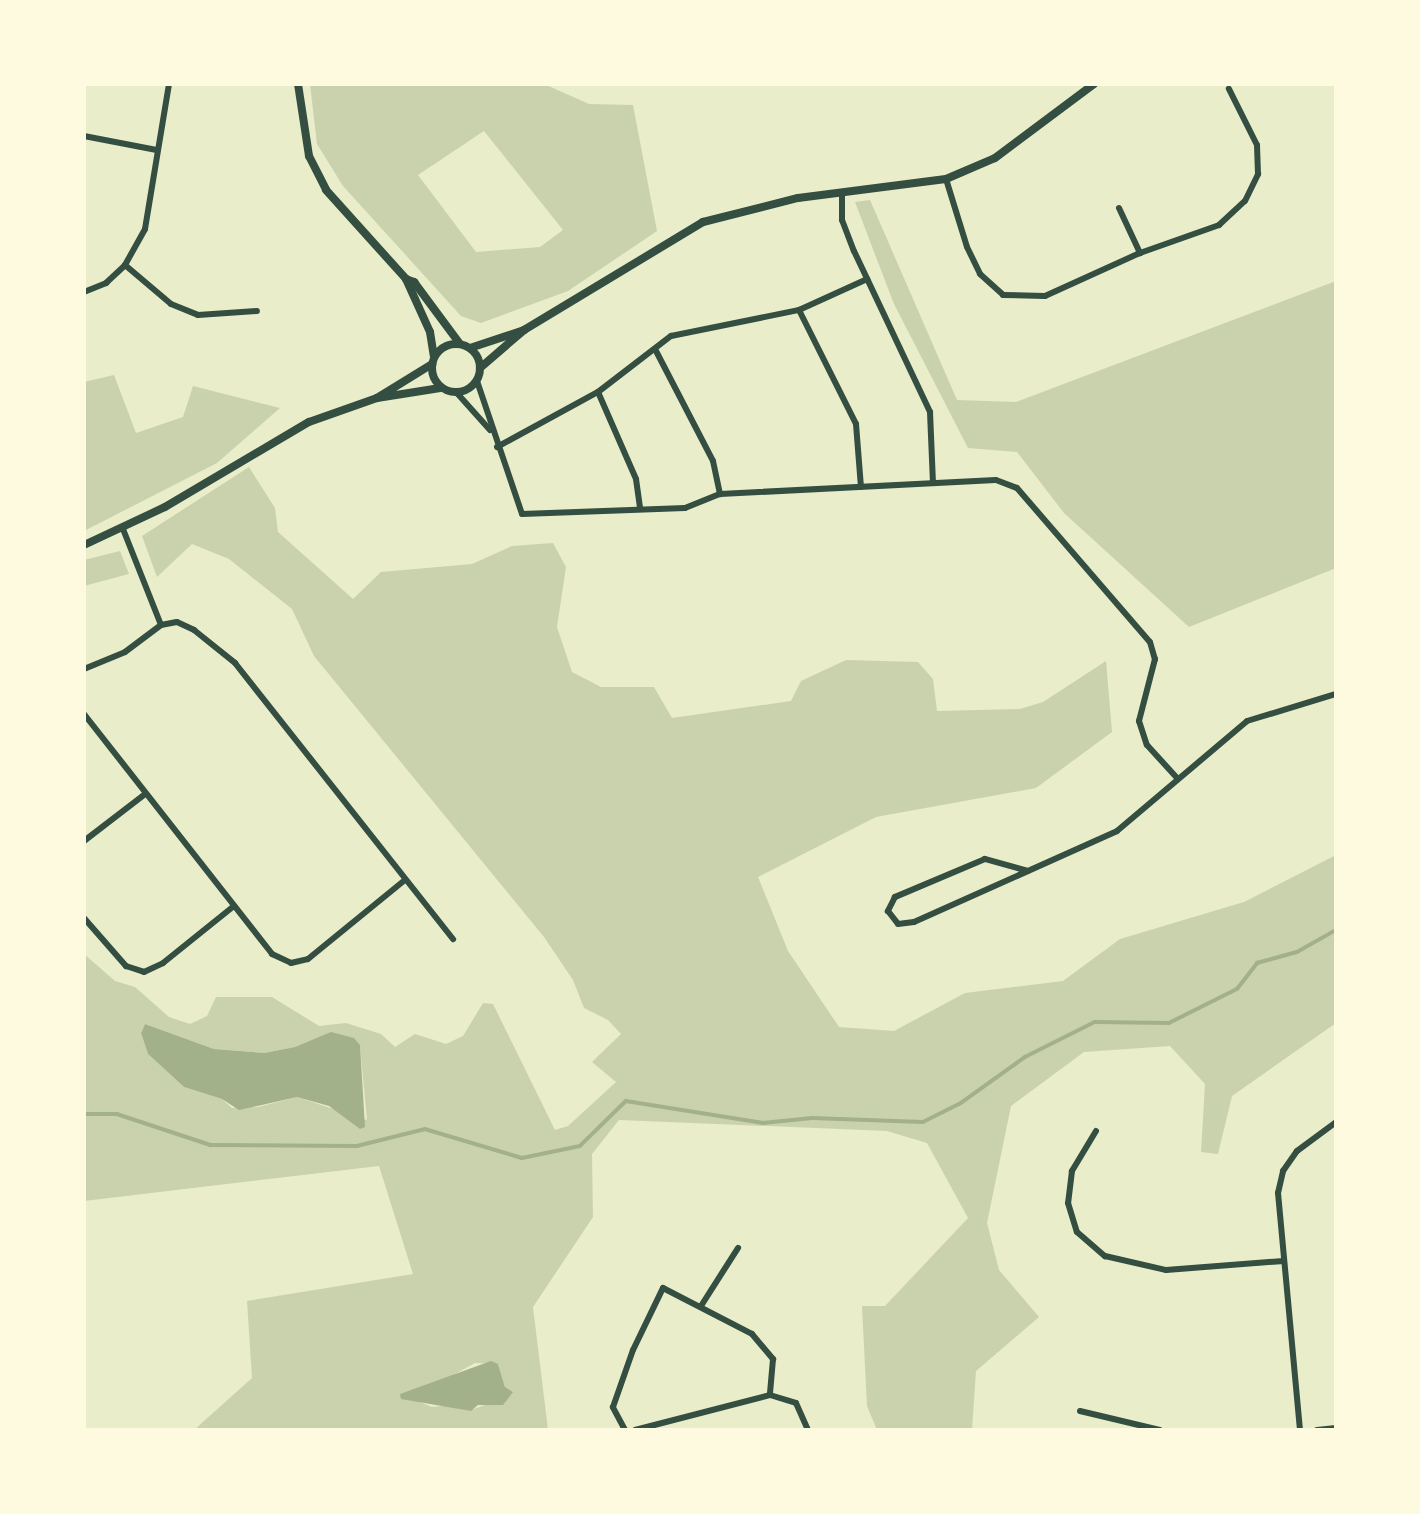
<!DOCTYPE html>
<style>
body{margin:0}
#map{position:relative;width:1420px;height:1514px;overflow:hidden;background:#e9edc9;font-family:Helvetica,sans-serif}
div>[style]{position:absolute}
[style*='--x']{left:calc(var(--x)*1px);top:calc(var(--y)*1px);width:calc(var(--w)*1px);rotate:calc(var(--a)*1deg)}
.green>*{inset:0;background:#cad2ad}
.water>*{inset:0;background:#a3b18a}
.stream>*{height:3.5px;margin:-1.75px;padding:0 1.75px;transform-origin:1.75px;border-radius:1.75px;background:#a3b18a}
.minor>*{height:6px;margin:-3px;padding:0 3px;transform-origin:3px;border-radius:3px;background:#344e41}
.tertiary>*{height:8px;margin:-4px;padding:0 4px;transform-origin:4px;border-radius:4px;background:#344e41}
.tertiary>.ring{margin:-4px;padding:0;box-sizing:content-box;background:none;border:8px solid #344e41;border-radius:50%}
span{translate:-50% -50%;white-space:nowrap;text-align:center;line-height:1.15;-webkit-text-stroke:5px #fefae0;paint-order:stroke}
.frame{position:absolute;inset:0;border:86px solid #fefae0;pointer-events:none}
</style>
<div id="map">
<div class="green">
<div style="clip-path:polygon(evenodd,310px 84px,544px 84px,589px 104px,633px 105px,657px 231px,568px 291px,481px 323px,461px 316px,343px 186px,317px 144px,310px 84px,484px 131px,563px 230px,540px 247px,476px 252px,418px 175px,484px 131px)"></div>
<div style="clip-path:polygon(870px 200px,957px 400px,1016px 402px,1336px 281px,1336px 568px,1189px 627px,1064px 513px,1017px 452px,968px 448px,894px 304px,855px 202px)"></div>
<div style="clip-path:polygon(114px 375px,136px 433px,183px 417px,193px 386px,280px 408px,217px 463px,84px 531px,84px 382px)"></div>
<div style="clip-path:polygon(evenodd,249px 467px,275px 508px,278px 532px,353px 599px,381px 572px,472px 564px,512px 546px,553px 543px,566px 567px,557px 627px,572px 672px,601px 687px,654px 687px,672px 718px,791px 701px,801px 681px,846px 660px,918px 662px,933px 679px,937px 711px,1020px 709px,1043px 702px,1106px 661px,1112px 732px,1036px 788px,876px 817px,758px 877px,788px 951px,839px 1027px,894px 1031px,965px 993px,1063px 981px,1120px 939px,1244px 902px,1336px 855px,1336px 1023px,1232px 1096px,1218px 1154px,1201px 1152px,1205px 1084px,1170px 1046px,1084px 1052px,1011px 1106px,987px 1223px,999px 1270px,1039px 1317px,976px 1371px,972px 1430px,877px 1430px,867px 1406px,862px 1306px,885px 1306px,968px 1218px,927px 1143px,887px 1131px,619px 1120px,592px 1154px,593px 1217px,533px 1307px,548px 1430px,194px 1430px,252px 1378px,247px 1301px,413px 1274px,379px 1166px,84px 1201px,84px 954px,115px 981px,135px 987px,169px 1017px,190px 1024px,207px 1016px,216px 997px,272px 997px,319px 1026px,346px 1023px,381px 1034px,395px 1047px,415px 1034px,446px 1044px,463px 1036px,483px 1003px,493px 1004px,555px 1130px,568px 1126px,616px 1082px,592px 1062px,621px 1034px,608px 1020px,584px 1008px,573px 980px,544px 937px,314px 656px,292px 609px,229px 559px,192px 544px,157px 577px,142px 536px,249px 467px,145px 1024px,214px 1049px,264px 1053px,295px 1047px,331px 1033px,353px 1038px,360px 1046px,367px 1120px,297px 1097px,258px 1107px,232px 1108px,222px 1099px,184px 1087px,148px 1054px,141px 1033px,145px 1024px,249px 467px,475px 1363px,498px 1364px,505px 1387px,488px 1404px,471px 1410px,453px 1405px,432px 1407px,400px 1394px,437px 1384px,475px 1363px)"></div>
<div style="clip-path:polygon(120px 551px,129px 574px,84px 586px,84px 560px)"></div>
</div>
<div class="water">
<div style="clip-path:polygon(145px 1024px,214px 1049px,264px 1053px,295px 1047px,331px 1032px,354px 1038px,360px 1045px,365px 1127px,360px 1129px,329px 1106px,297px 1097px,239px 1110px,222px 1099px,184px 1087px,148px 1054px,141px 1033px)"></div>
<div style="clip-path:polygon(491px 1361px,498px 1364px,505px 1387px,513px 1392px,503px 1405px,478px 1405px,471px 1411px,401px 1399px,400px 1394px)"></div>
</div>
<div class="stream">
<div style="--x:84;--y:1114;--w:33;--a:0"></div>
<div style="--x:117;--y:1114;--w:99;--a:18.3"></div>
<div style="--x:211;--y:1145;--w:146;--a:0.4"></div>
<div style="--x:357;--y:1146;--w:70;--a:-14"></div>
<div style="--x:425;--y:1129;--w:101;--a:16.6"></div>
<div style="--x:522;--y:1158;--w:59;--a:-11.7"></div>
<div style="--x:580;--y:1146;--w:64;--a:-44.4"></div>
<div style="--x:626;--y:1101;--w:139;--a:9.1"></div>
<div style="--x:763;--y:1123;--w:49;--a:-5.8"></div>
<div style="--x:812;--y:1118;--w:111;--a:2.1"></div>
<div style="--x:923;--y:1122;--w:42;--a:-26.6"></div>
<div style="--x:961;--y:1103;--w:79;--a:-35.7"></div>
<div style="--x:1025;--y:1057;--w:78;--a:-26.6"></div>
<div style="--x:1095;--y:1022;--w:74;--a:0.8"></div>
<div style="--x:1169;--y:1023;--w:76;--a:-26.6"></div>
<div style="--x:1237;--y:989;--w:33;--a:-52"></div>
<div style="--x:1257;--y:963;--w:41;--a:-15.4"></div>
<div style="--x:1297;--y:952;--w:45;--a:-29.4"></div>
</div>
<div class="minor">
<div style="--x:84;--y:136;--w:74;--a:10.9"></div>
<div style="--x:946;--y:179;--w:71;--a:72.8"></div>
<div style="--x:967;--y:247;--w:30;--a:64"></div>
<div style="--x:980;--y:274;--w:31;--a:42"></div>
<div style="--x:1003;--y:295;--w:42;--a:1.4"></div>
<div style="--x:1045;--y:296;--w:104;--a:-24.4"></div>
<div style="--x:1140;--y:253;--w:84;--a:-19.5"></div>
<div style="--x:1219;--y:225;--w:35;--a:-43"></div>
<div style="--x:1245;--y:201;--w:30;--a:-64"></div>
<div style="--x:1258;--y:174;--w:29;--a:-92"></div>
<div style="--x:1257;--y:145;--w:63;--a:-116.6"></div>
<div style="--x:842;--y:193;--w:27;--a:90"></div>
<div style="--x:842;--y:220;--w:33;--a:69"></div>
<div style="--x:854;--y:251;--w:178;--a:64.7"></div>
<div style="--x:930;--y:412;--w:71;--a:87.6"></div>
<div style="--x:1119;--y:208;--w:50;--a:65"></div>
<div style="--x:125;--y:265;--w:60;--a:40.3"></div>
<div style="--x:171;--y:304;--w:29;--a:22"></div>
<div style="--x:198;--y:315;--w:59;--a:-3.9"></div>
<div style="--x:84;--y:292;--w:24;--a:-22"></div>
<div style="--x:106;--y:283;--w:26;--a:-43"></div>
<div style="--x:125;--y:265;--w:41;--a:-60.9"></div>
<div style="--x:145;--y:229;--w:147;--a:-80.6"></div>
<div style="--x:799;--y:310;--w:127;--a:63.4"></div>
<div style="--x:856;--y:424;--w:63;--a:85.5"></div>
<div style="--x:655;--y:349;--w:126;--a:62.6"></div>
<div style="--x:713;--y:461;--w:34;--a:78"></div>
<div style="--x:477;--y:381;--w:140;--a:71.3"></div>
<div style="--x:522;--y:514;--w:163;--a:-2.1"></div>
<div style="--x:685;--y:508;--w:38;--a:-22"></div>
<div style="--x:720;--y:494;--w:276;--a:-2.9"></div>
<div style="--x:996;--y:480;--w:22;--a:21"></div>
<div style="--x:1017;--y:488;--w:203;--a:49.2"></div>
<div style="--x:1150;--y:642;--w:18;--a:74"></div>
<div style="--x:1155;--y:659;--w:64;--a:104.5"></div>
<div style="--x:1139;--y:721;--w:25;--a:72"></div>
<div style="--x:1147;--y:745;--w:45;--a:47.7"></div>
<div style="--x:456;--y:392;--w:51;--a:48.2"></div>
<div style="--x:598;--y:392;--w:95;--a:66.4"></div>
<div style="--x:636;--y:479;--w:30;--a:82"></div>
<div style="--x:497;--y:447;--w:115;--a:-28.6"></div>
<div style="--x:598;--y:392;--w:92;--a:-37.5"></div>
<div style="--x:671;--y:336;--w:131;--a:-11.5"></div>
<div style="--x:799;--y:310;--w:75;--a:-24.5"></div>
<div style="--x:123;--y:529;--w:103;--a:68.4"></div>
<div style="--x:84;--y:669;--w:44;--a:-22.5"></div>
<div style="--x:125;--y:652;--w:45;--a:-36.9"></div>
<div style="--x:161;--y:625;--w:16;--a:-11"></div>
<div style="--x:177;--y:622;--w:19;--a:25"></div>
<div style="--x:194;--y:630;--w:53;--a:38.8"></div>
<div style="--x:235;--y:663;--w:352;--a:51.7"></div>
<div style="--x:84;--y:714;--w:305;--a:51.9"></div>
<div style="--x:272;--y:954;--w:21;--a:25"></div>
<div style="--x:291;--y:963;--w:17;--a:-13"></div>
<div style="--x:308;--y:959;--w:125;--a:-39.2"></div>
<div style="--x:84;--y:841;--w:77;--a:-37.6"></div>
<div style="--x:1028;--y:871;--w:45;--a:-164.4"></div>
<div style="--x:985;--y:859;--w:98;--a:157.1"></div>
<div style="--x:895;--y:897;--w:16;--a:117"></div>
<div style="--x:888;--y:911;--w:16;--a:52"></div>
<div style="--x:898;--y:924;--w:16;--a:-7"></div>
<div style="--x:914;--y:922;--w:222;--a:-24.1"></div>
<div style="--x:1117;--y:831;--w:170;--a:-40.2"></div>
<div style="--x:1247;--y:721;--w:93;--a:-16.9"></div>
<div style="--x:84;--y:918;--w:64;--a:48.8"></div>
<div style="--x:126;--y:966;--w:19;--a:18"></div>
<div style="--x:144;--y:972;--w:21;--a:-25"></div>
<div style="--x:163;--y:963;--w:91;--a:-38.8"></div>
<div style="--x:1096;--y:1131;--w:47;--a:121"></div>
<div style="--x:1072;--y:1171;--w:32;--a:97"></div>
<div style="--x:1068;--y:1203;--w:30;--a:73"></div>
<div style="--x:1077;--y:1232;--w:37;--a:41"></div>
<div style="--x:1105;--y:1256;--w:63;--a:12.9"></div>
<div style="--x:1166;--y:1270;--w:118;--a:-4.4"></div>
<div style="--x:701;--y:1306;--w:69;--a:-57.5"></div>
<div style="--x:1080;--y:1411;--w:82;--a:13.4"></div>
<div style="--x:625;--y:1430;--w:26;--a:-118"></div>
<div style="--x:613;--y:1407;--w:60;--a:-70.7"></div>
<div style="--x:633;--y:1350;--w:69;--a:-64.2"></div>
<div style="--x:663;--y:1288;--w:100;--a:27.3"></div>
<div style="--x:752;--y:1334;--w:33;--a:50"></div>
<div style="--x:773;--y:1359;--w:36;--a:95"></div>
<div style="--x:635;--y:1430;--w:139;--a:-14.5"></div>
<div style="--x:770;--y:1395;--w:27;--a:17"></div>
<div style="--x:796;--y:1403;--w:30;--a:66"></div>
<div style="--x:1300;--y:1430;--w:238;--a:-95.3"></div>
<div style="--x:1278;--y:1193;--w:23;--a:-77"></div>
<div style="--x:1283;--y:1171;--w:24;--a:-55"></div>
<div style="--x:1297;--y:1151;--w:49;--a:-36.6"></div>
<div style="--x:1317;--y:1430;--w:19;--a:-6"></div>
</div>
<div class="tertiary">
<div style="--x:298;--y:84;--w:73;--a:81.3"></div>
<div style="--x:309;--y:156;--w:38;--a:63"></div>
<div style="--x:326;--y:190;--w:120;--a:48"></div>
<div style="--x:406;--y:279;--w:9;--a:21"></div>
<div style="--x:414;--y:282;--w:77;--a:53.4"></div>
<div style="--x:406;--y:279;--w:58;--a:65.6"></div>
<div style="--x:430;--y:332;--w:24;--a:81"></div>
<div class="ring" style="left:432px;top:344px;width:40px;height:40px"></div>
<div style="--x:470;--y:348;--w:57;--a:-18.4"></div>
<div style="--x:524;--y:330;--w:209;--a:-31.1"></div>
<div style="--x:703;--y:222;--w:98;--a:-14.2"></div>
<div style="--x:798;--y:198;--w:149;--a:-7.3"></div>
<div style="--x:946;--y:179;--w:53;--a:-23.2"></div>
<div style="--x:995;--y:158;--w:124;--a:-36.8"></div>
<div style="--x:480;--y:368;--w:58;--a:-40.8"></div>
<div style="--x:377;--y:398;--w:65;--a:-31.7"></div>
<div style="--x:84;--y:545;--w:89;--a:-25.1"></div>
<div style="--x:165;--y:507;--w:167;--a:-30.6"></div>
<div style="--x:309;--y:422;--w:72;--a:-19.4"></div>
<div style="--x:377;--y:398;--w:64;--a:-9"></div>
</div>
<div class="frame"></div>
</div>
